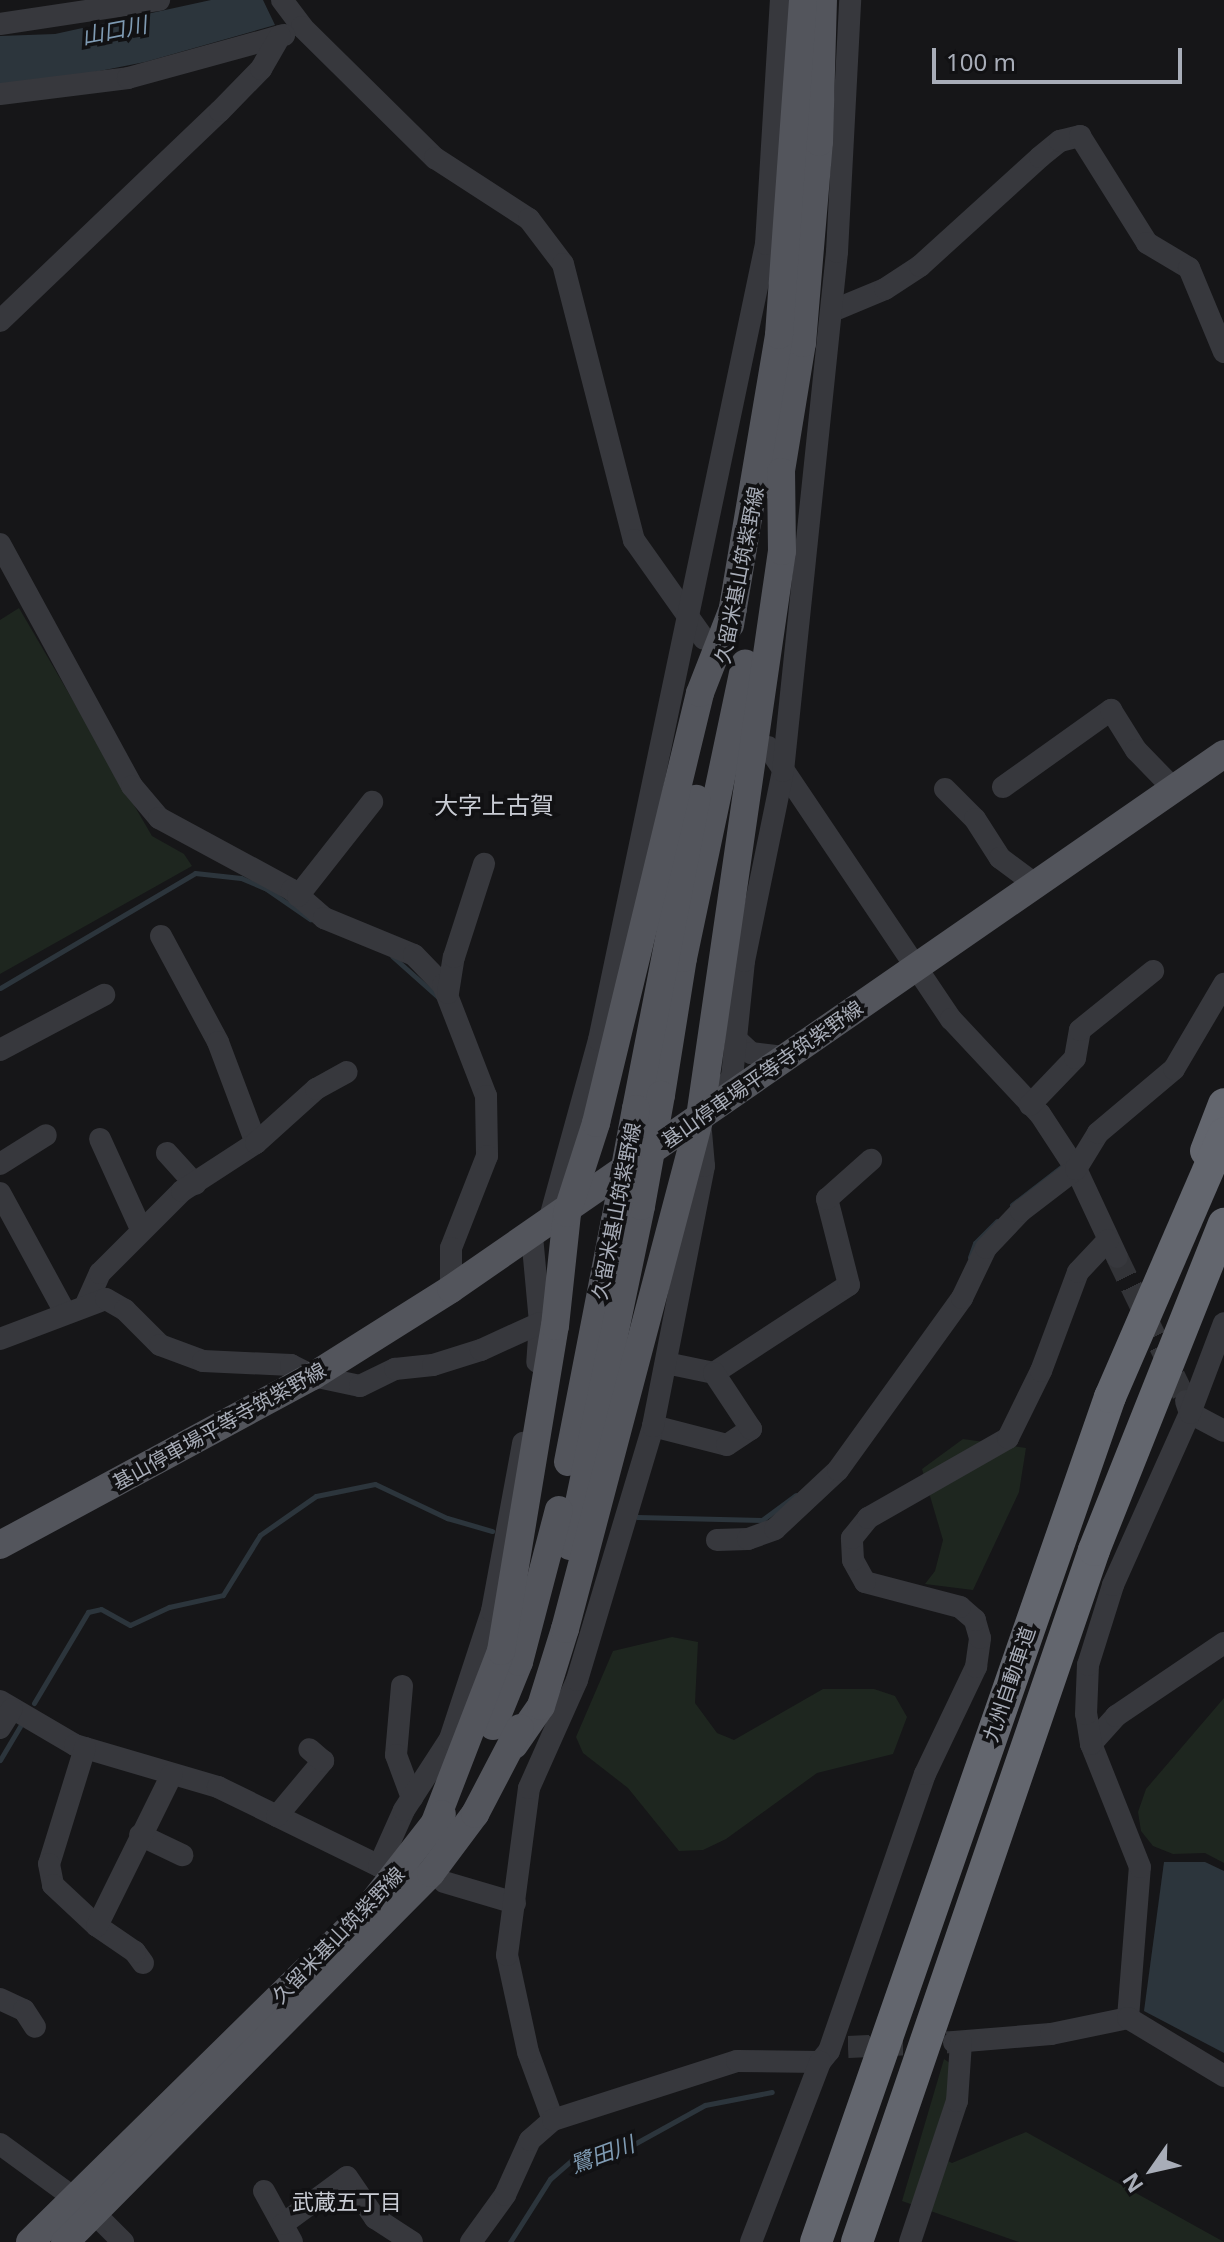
<!DOCTYPE html>
<meta charset="utf-8">
<style>
body{margin:0}
#map{position:relative;width:1224px;height:2242px;overflow:hidden;background:#161618;font-family:"Noto Sans","Noto Sans JP",sans-serif}
div>[style]{position:absolute}
[style*='--x']{left:calc(var(--x)*1px);top:calc(var(--y)*1px);width:calc(var(--w)*1px);rotate:calc(var(--a)*1deg)}
.green>*{inset:0;background:#1e261f}
.water>*{inset:0;background:#2c353c}
.stream>*{height:5px;margin:-2.5px;padding:0 2.5px;transform-origin:2.5px;border-radius:2.5px;background:#2c353c}
.minor-tunnel>*{height:22px;margin-top:-11px;transform-origin:0;background:repeating-linear-gradient(90deg,#333438 0 22px,transparent 0 33px)}
.minor>*{height:22px;margin:-11px;padding:0 11px;transform-origin:11px;border-radius:11px;background:#37383d}
.major>*{height:28px;margin:-14px;padding:0 14px;transform-origin:14px;border-radius:14px;background:#53555c}
.highway>*{height:32px;margin:-16px;padding:0 16px;transform-origin:16px;border-radius:16px;background:#63666e}
.major-bridge>*{height:28px;margin:-14px;padding:0 14px;transform-origin:14px;border-radius:14px;background:#53555c}
span{translate:-50% -50%;white-space:nowrap;text-align:center;line-height:1.15;-webkit-text-stroke:7px #111113;paint-order:stroke}
.street-label{font-size:20px;color:#a8adb8}
.water-label{font-size:22px;color:#7f9bb3;font-style:italic}
.neighbourhood-label{font-size:22px;color:#c9ccd4}
.quarter-label{font-size:24px;color:#c9ccd4}
.north{position:absolute;left:1112px;top:2130px;width:80px;height:80px;-webkit-text-stroke:6px #111113;paint-order:stroke;rotate:236deg;font-size:22px;font-weight:700;line-height:32px;text-align:center;color:#a8adb8}
.north::after{content:'';display:block;margin:auto;width:28px;height:36px;background:#a8adb8;clip-path:polygon(50% 0,100% 100%,50% 72%,0 100%)}
.scale{position:absolute;left:932px;top:48px;width:250px;height:36px;box-sizing:border-box;border:4px solid #a8adb8;border-top:0;padding-left:10px;font-size:24px;line-height:28px;white-space:nowrap;color:#a8adb8;-webkit-text-stroke:6px #111113;paint-order:stroke}
</style>
<div id="map">
<div class="green">
<div style="clip-path:polygon(19px 608px,152px 836px,184px 854px,192px 866px,0 974px,0 620px)"></div>
<div style="clip-path:polygon(963px 1439px,1026px 1448px,1019px 1492px,973px 1590px,925px 1584px,935px 1571px,943px 1540px,922px 1469px)"></div>
<div style="clip-path:polygon(672px 1637px,698px 1642px,695px 1703px,717px 1733px,734px 1740px,823px 1689px,874px 1689px,895px 1696px,907px 1717px,893px 1754px,817px 1773px,726px 1839px,703px 1850px,679px 1851px,628px 1788px,583px 1753px,576px 1737px,613px 1651px)"></div>
<div style="clip-path:polygon(1224px 1698px,1224px 1863px,1205px 1853px,1173px 1854px,1153px 1846px,1141px 1831px,1138px 1812px,1146px 1789px)"></div>
<div style="clip-path:polygon(944px 2059px,966px 2074px,934px 2154px,952px 2163px,1026px 2132px,1224px 2242px,1019px 2242px,902px 2201px)"></div>
</div>
<div class="water">
<div style="clip-path:polygon(211px 0,263px 0,275px 25px,145px 62px,44px 82px,0 85px,0 36px,55px 34px)"></div>
<div style="clip-path:polygon(1164px 1862px,1205px 1862px,1224px 1871px,1224px 2053px,1144px 2011px)"></div>
</div>
<div class="stream">
<div style="--x:392;--y:956;--w:62;--a:41.7"></div>
<div style="--x:0;--y:988;--w:226;--a:-30.5"></div>
<div style="--x:195;--y:873;--w:46;--a:6.2"></div>
<div style="--x:241;--y:878;--w:26;--a:23"></div>
<div style="--x:265;--y:888;--w:55;--a:34.6"></div>
<div style="--x:1012;--y:1205;--w:66;--a:-37.6"></div>
<div style="--x:970;--y:1257;--w:15;--a:-70"></div>
<div style="--x:975;--y:1243;--w:31;--a:-45"></div>
<div style="--x:637;--y:1517;--w:125;--a:1.4"></div>
<div style="--x:762;--y:1520;--w:42;--a:-36.3"></div>
<div style="--x:34;--y:1703;--w:106;--a:-59.3"></div>
<div style="--x:88;--y:1612;--w:13;--a:-13"></div>
<div style="--x:101;--y:1609;--w:33;--a:29"></div>
<div style="--x:130;--y:1625;--w:43;--a:-24.8"></div>
<div style="--x:169;--y:1607;--w:55;--a:-12.5"></div>
<div style="--x:223;--y:1595;--w:70;--a:-58.3"></div>
<div style="--x:260;--y:1535;--w:68;--a:-34.9"></div>
<div style="--x:316;--y:1496;--w:60;--a:-11.5"></div>
<div style="--x:375;--y:1484;--w:80;--a:25.3"></div>
<div style="--x:447;--y:1518;--w:47;--a:16.1"></div>
<div style="--x:0;--y:1760;--w:43;--a:-59.3"></div>
<div style="--x:510;--y:2242;--w:75;--a:-57.6"></div>
<div style="--x:550;--y:2179;--w:28;--a:-41"></div>
<div style="--x:571;--y:2161;--w:57;--a:-13.1"></div>
<div style="--x:627;--y:2148;--w:89;--a:-28.9"></div>
<div style="--x:705;--y:2105;--w:68;--a:-11"></div>
</div>
<div class="minor-tunnel">
<div style="--x:1117;--y:1257;--w:152;--a:64.3"></div>
<div style="--x:848;--y:2047;--w:106;--a:-2.7"></div>
</div>
<div class="minor">
<div style="--x:282;--y:0;--w:34;--a:53"></div>
<div style="--x:302;--y:27;--w:187;--a:44.6"></div>
<div style="--x:435;--y:158;--w:112;--a:33"></div>
<div style="--x:529;--y:219;--w:56;--a:52.9"></div>
<div style="--x:563;--y:264;--w:285;--a:75.6"></div>
<div style="--x:634;--y:540;--w:121;--a:54.7"></div>
<div style="--x:0;--y:24;--w:161;--a:-8.6"></div>
<div style="--x:0;--y:94;--w:129;--a:-7.1"></div>
<div style="--x:128;--y:78;--w:162;--a:-15.4"></div>
<div style="--x:832;--y:311;--w:57;--a:-22.5"></div>
<div style="--x:885;--y:289;--w:42;--a:-33.3"></div>
<div style="--x:920;--y:266;--w:162;--a:-42.2"></div>
<div style="--x:1040;--y:157;--w:26;--a:-39"></div>
<div style="--x:1060;--y:141;--w:21;--a:-14"></div>
<div style="--x:1080;--y:136;--w:126;--a:57.9"></div>
<div style="--x:1147;--y:243;--w:49;--a:30.8"></div>
<div style="--x:1189;--y:268;--w:91;--a:67.4"></div>
<div style="--x:0;--y:321;--w:304;--a:-43.7"></div>
<div style="--x:220;--y:111;--w:59;--a:-45.7"></div>
<div style="--x:261;--y:69;--w:38;--a:-60"></div>
<div style="--x:0;--y:544;--w:276;--a:61.4"></div>
<div style="--x:132;--y:786;--w:42;--a:49.8"></div>
<div style="--x:159;--y:818;--w:151;--a:28.4"></div>
<div style="--x:292;--y:890;--w:43;--a:41.2"></div>
<div style="--x:324;--y:918;--w:97;--a:22.3"></div>
<div style="--x:414;--y:955;--w:42;--a:46"></div>
<div style="--x:443;--y:985;--w:119;--a:68.8"></div>
<div style="--x:486;--y:1096;--w:60;--a:89"></div>
<div style="--x:487;--y:1156;--w:99;--a:111.4"></div>
<div style="--x:451;--y:1248;--w:41;--a:90"></div>
<div style="--x:768;--y:747;--w:328;--a:56.1"></div>
<div style="--x:951;--y:1019;--w:130;--a:46.9"></div>
<div style="--x:1040;--y:1114;--w:66;--a:56.8"></div>
<div style="--x:1076;--y:1169;--w:97;--a:65"></div>
<div style="--x:1003;--y:787;--w:133;--a:-35.5"></div>
<div style="--x:1111;--y:710;--w:47;--a:58"></div>
<div style="--x:1136;--y:750;--w:53;--a:45.8"></div>
<div style="--x:945;--y:789;--w:42;--a:45"></div>
<div style="--x:975;--y:819;--w:46;--a:57.3"></div>
<div style="--x:1000;--y:858;--w:44;--a:36.6"></div>
<div style="--x:298;--y:896;--w:120;--a:-51.8"></div>
<div style="--x:161;--y:936;--w:120;--a:61.7"></div>
<div style="--x:218;--y:1042;--w:108;--a:69.4"></div>
<div style="--x:448;--y:993;--w:36;--a:-81"></div>
<div style="--x:454;--y:957;--w:98;--a:-72.1"></div>
<div style="--x:736;--y:1039;--w:21;--a:43"></div>
<div style="--x:751;--y:1053;--w:33;--a:7"></div>
<div style="--x:0;--y:1050;--w:118;--a:-27.9"></div>
<div style="--x:715;--y:1099;--w:28;--a:-52"></div>
<div style="--x:732;--y:1077;--w:117;--a:-84.1"></div>
<div style="--x:744;--y:961;--w:194;--a:-78.4"></div>
<div style="--x:783;--y:771;--w:522;--a:-84.06"></div>
<div style="--x:837;--y:252;--w:252;--a:-87"></div>
<div style="--x:1030;--y:1105;--w:65;--a:-46.2"></div>
<div style="--x:1075;--y:1058;--w:28;--a:-80"></div>
<div style="--x:1080;--y:1030;--w:94;--a:-38.9"></div>
<div style="--x:100;--y:1139;--w:99;--a:65.5"></div>
<div style="--x:167;--y:1153;--w:42;--a:47.9"></div>
<div style="--x:0;--y:1164;--w:54;--a:-32.2"></div>
<div style="--x:0;--y:1193;--w:136;--a:61.4"></div>
<div style="--x:548;--y:1225;--w:192;--a:-74.6"></div>
<div style="--x:599;--y:1040;--w:813;--a:-78.15"></div>
<div style="--x:766;--y:244;--w:244;--a:-86.5"></div>
<div style="--x:532;--y:1236;--w:87;--a:84.7"></div>
<div style="--x:540;--y:1323;--w:39;--a:94"></div>
<div style="--x:87;--y:1302;--w:32;--a:-66"></div>
<div style="--x:100;--y:1273;--w:116;--a:-45"></div>
<div style="--x:182;--y:1191;--w:88;--a:-33"></div>
<div style="--x:256;--y:1143;--w:81;--a:-42"></div>
<div style="--x:316;--y:1089;--w:35;--a:-29"></div>
<div style="--x:0;--y:1339;--w:113;--a:-20.7"></div>
<div style="--x:106;--y:1299;--w:22;--a:30"></div>
<div style="--x:125;--y:1310;--w:49;--a:45"></div>
<div style="--x:160;--y:1345;--w:46;--a:20.4"></div>
<div style="--x:203;--y:1361;--w:88;--a:2.6"></div>
<div style="--x:291;--y:1365;--w:25;--a:27"></div>
<div style="--x:313;--y:1376;--w:48;--a:12"></div>
<div style="--x:360;--y:1386;--w:39;--a:-26"></div>
<div style="--x:395;--y:1369;--w:38;--a:-6"></div>
<div style="--x:433;--y:1365;--w:50;--a:-17.4"></div>
<div style="--x:481;--y:1350;--w:65;--a:-24.6"></div>
<div style="--x:666;--y:1363;--w:49;--a:11.8"></div>
<div style="--x:714;--y:1373;--w:161;--a:-33.1"></div>
<div style="--x:849;--y:1285;--w:89;--a:-104.3"></div>
<div style="--x:827;--y:1199;--w:59;--a:-41.6"></div>
<div style="--x:1186;--y:1401;--w:13;--a:72"></div>
<div style="--x:1190;--y:1413;--w:38;--a:28"></div>
<div style="--x:653;--y:1426;--w:76;--a:14.4"></div>
<div style="--x:727;--y:1445;--w:29;--a:-34"></div>
<div style="--x:751;--y:1429;--w:67;--a:-123.5"></div>
<div style="--x:717;--y:1540;--w:31;--a:-2"></div>
<div style="--x:748;--y:1539;--w:29;--a:-20"></div>
<div style="--x:775;--y:1529;--w:86;--a:-43.1"></div>
<div style="--x:838;--y:1470;--w:212;--a:-54.2"></div>
<div style="--x:962;--y:1298;--w:55;--a:-64.4"></div>
<div style="--x:986;--y:1248;--w:51;--a:-46.6"></div>
<div style="--x:1021;--y:1211;--w:69;--a:-37.4"></div>
<div style="--x:1076;--y:1169;--w:42;--a:-58.6"></div>
<div style="--x:1098;--y:1133;--w:99;--a:-40.1"></div>
<div style="--x:1174;--y:1069;--w:99;--a:-59.5"></div>
<div style="--x:402;--y:1686;--w:69;--a:95"></div>
<div style="--x:396;--y:1755;--w:46;--a:69.6"></div>
<div style="--x:0;--y:1701;--w:87;--a:30.4"></div>
<div style="--x:75;--y:1745;--w:149;--a:16.4"></div>
<div style="--x:218;--y:1787;--w:179;--a:26.1"></div>
<div style="--x:379;--y:1866;--w:61;--a:-65.9"></div>
<div style="--x:404;--y:1810;--w:85;--a:-57.1"></div>
<div style="--x:450;--y:1739;--w:135;--a:-71.8"></div>
<div style="--x:492;--y:1611;--w:171;--a:-79.5"></div>
<div style="--x:0;--y:1728;--w:22;--a:-58"></div>
<div style="--x:1091;--y:1744;--w:38;--a:-48"></div>
<div style="--x:1116;--y:1716;--w:130;--a:-34.1"></div>
<div style="--x:85;--y:1748;--w:121;--a:107.2"></div>
<div style="--x:49;--y:1864;--w:21;--a:79"></div>
<div style="--x:53;--y:1885;--w:60;--a:43"></div>
<div style="--x:277;--y:1816;--w:72;--a:-50.1"></div>
<div style="--x:323;--y:1761;--w:18;--a:-139"></div>
<div style="--x:140;--y:1835;--w:47;--a:25.5"></div>
<div style="--x:444;--y:1882;--w:74;--a:16.5"></div>
<div style="--x:143;--y:1963;--w:14;--a:-126"></div>
<div style="--x:135;--y:1952;--w:46;--a:-145.6"></div>
<div style="--x:97;--y:1926;--w:169;--a:-63.7"></div>
<div style="--x:0;--y:1999;--w:26;--a:25"></div>
<div style="--x:24;--y:2010;--w:20;--a:57"></div>
<div style="--x:1128;--y:2018;--w:151;--a:-85.5"></div>
<div style="--x:1140;--y:1867;--w:132;--a:-111.7"></div>
<div style="--x:1091;--y:1744;--w:30;--a:-99"></div>
<div style="--x:1086;--y:1714;--w:49;--a:-87.7"></div>
<div style="--x:1088;--y:1665;--w:84;--a:-72.6"></div>
<div style="--x:1113;--y:1585;--w:188;--a:-65.9"></div>
<div style="--x:1190;--y:1413;--w:96;--a:-69.3"></div>
<div style="--x:954;--y:2042;--w:97;--a:-4.7"></div>
<div style="--x:1051;--y:2034;--w:79;--a:-11.7"></div>
<div style="--x:1128;--y:2018;--w:112;--a:31.1"></div>
<div style="--x:553;--y:2120;--w:72;--a:-110.2"></div>
<div style="--x:528;--y:2052;--w:99;--a:-102.2"></div>
<div style="--x:507;--y:1955;--w:168;--a:-82.5"></div>
<div style="--x:529;--y:1788;--w:118;--a:-66"></div>
<div style="--x:577;--y:1680;--w:265;--a:-73.3"></div>
<div style="--x:653;--y:1426;--w:265;--a:-78.9"></div>
<div style="--x:704;--y:1166;--w:34;--a:-95"></div>
<div style="--x:0;--y:2144;--w:114;--a:36.1"></div>
<div style="--x:92;--y:2211;--w:44;--a:45"></div>
<div style="--x:264;--y:2191;--w:58;--a:61.2"></div>
<div style="--x:283;--y:2224;--w:79;--a:-36.3"></div>
<div style="--x:347;--y:2177;--w:50;--a:55.7"></div>
<div style="--x:375;--y:2218;--w:44;--a:33"></div>
<div style="--x:471;--y:2242;--w:58;--a:-54.1"></div>
<div style="--x:505;--y:2195;--w:60;--a:-65.6"></div>
<div style="--x:530;--y:2140;--w:30;--a:-41"></div>
<div style="--x:553;--y:2120;--w:193;--a:-17.8"></div>
<div style="--x:737;--y:2061;--w:83;--a:0.7"></div>
<div style="--x:820;--y:2062;--w:14;--a:-51"></div>
<div style="--x:829;--y:2051;--w:293;--a:-70.9"></div>
<div style="--x:925;--y:1774;--w:119;--a:-64.5"></div>
<div style="--x:976;--y:1667;--w:29;--a:-82"></div>
<div style="--x:980;--y:1638;--w:19;--a:-106"></div>
<div style="--x:975;--y:1620;--w:20;--a:-139"></div>
<div style="--x:960;--y:1607;--w:98;--a:-165.3"></div>
<div style="--x:865;--y:1582;--w:25;--a:-119"></div>
<div style="--x:853;--y:1560;--w:22;--a:-93"></div>
<div style="--x:852;--y:1538;--w:26;--a:-51"></div>
<div style="--x:868;--y:1518;--w:161;--a:-29.7"></div>
<div style="--x:1008;--y:1438;--w:75;--a:-63.8"></div>
<div style="--x:1041;--y:1371;--w:106;--a:-69.5"></div>
<div style="--x:1078;--y:1272;--w:44;--a:-46.8"></div>
<div style="--x:751;--y:2242;--w:193;--a:-69"></div>
<div style="--x:910;--y:2242;--w:149;--a:-71.6"></div>
<div style="--x:957;--y:2101;--w:59;--a:-86.1"></div>
</div>
<div class="major">
<div style="--x:778;--y:489;--w:148;--a:-80.7"></div>
<div style="--x:802;--y:343;--w:202;--a:-85.2"></div>
<div style="--x:819;--y:142;--w:142;--a:-88.4"></div>
<div style="--x:730;--y:625;--w:294;--a:-80.4"></div>
<div style="--x:779;--y:335;--w:336;--a:-85.9"></div>
<div style="--x:661;--y:1095;--w:139;--a:-80.9"></div>
<div style="--x:683;--y:958;--w:301;--a:-78.1"></div>
<div style="--x:636;--y:1109;--w:316;--a:-79"></div>
<div style="--x:568;--y:1462;--w:246;--a:-79"></div>
<div style="--x:0;--y:1545;--w:356;--a:-28.4"></div>
<div style="--x:313;--y:1376;--w:163;--a:-32.2"></div>
<div style="--x:451;--y:1289;--w:940;--a:-34.69"></div>
<div style="--x:570;--y:1546;--w:347;--a:-78.2"></div>
<div style="--x:493;--y:1726;--w:69;--a:-67.9"></div>
<div style="--x:519;--y:1662;--w:157;--a:-75.3"></div>
<div style="--x:514;--y:1745;--w:47;--a:-55.3"></div>
<div style="--x:541;--y:1706;--w:81;--a:-72.7"></div>
<div style="--x:565;--y:1629;--w:529;--a:-75.23"></div>
<div style="--x:700;--y:1117;--w:572;--a:-81.76"></div>
<div style="--x:782;--y:551;--w:79;--a:-90.7"></div>
<div style="--x:432;--y:1830;--w:192;--a:-68.9"></div>
<div style="--x:501;--y:1651;--w:329;--a:-80.6"></div>
<div style="--x:555;--y:1326;--w:114;--a:-83.9"></div>
<div style="--x:567;--y:1213;--w:95;--a:-72.1"></div>
<div style="--x:596;--y:1123;--w:442;--a:-76.4"></div>
<div style="--x:700;--y:693;--w:90;--a:-68.6"></div>
<div style="--x:30;--y:2242;--w:467;--a:-44.5"></div>
<div style="--x:363;--y:1915;--w:128;--a:-52"></div>
<div style="--x:65;--y:2242;--w:520;--a:-45.23"></div>
<div style="--x:431;--y:1873;--w:74;--a:-53.3"></div>
<div style="--x:475;--y:1814;--w:97;--a:-62.4"></div>
</div>
<div class="highway">
<div style="--x:1206;--y:1151;--w:50;--a:-69"></div>
<div style="--x:816;--y:2242;--w:895;--a:-70.82"></div>
<div style="--x:1110;--y:1397;--w:287;--a:-66.6"></div>
<div style="--x:857;--y:2242;--w:731;--a:-71.09"></div>
<div style="--x:1094;--y:1550;--w:351;--a:-68.3"></div>
</div>
<div class="major-bridge">
<div style="--x:641;--y:1206;--w:113;--a:-79.8"></div>
<div style="--x:615;--y:1221;--w:114;--a:-79.4"></div>
</div>
<div class="street-label">
<span style="left:739px;top:575px;rotate:-79deg">久留米基山筑紫野線</span>
<span style="left:762px;top:1074px;rotate:-35deg">基山停車場平等寺筑紫野線</span>
<span style="left:616px;top:1211px;rotate:-79deg">久留米基山筑紫野線</span>
<span style="left:219px;top:1426px;rotate:-29deg">基山停車場平等寺筑紫野線</span>
<span style="left:1009px;top:1684px;rotate:-71deg">九州自動車道</span>
<span style="left:338px;top:1935px;rotate:-46deg">久留米基山筑紫野線</span>
</div>
<div class="water-label">
<span style="left:114px;top:30px;rotate:-11deg">山口川</span>
<span style="left:602px;top:2154px;rotate:-20deg">鷺田川</span>
</div>
<div class="neighbourhood-label">
<span style="left:347px;top:2202px">武蔵五丁目</span>
</div>
<div class="quarter-label">
<span style="left:494px;top:805px">大字上古賀</span>
</div>
<div class="north">N</div>
<div class="scale">100 m</div>
</div>
